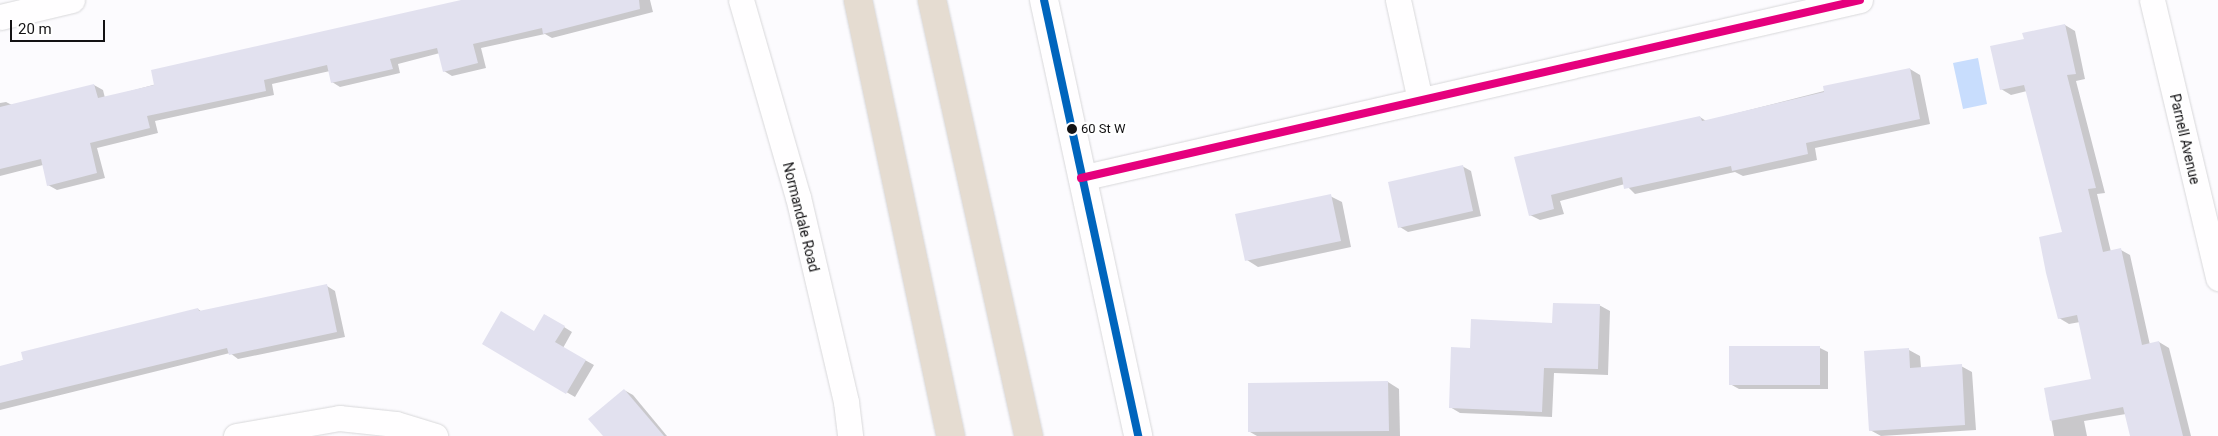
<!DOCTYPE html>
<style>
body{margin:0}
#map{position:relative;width:2218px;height:436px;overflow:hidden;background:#fcfbfe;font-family:Roboto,sans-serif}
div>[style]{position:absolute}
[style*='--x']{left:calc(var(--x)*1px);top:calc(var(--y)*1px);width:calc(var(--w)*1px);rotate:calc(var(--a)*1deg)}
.water>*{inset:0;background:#c8ddfd}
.shadow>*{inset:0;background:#0003}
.building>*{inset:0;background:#e2e1ef}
.roads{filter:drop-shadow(0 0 1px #d8d8da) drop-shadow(0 0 1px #d8d8da)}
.minor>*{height:25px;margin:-12.5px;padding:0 12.5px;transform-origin:12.5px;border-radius:12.5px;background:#fffeff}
.tertiary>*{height:28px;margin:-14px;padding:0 14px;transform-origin:14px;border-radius:14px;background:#fffeff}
.motorway>*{height:28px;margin:-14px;padding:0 14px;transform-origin:14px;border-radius:14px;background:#e5dcd1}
.bus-1>*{height:8px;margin:-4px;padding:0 4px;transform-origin:4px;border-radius:4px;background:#0065bd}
.bus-2>*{height:8px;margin:-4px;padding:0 4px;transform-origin:4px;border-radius:4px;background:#e5007d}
.dots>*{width:14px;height:14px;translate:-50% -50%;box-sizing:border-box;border:2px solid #fff;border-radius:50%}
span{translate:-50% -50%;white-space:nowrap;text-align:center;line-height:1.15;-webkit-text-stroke:4.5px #fff;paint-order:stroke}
.bus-label{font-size:13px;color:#131214}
.left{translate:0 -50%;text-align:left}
.street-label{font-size:14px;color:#131214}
.scale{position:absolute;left:10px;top:20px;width:95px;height:22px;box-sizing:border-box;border:2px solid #131214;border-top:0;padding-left:6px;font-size:15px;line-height:18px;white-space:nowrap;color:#131214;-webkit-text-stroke:4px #fff;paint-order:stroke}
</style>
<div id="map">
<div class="water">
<div style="clip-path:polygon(1978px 58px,1987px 104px,1963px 109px,1953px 63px)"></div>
</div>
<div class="shadow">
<div style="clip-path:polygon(465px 0,650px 0,653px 12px,552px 38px,545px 34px,481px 48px,486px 68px,452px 76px,444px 71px,440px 53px,398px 64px,400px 73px,340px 87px,332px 82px,330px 71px,272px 84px,274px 95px,155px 121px,158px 133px,97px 148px,105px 178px,57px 190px,48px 185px,43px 165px,0 176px,0 103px,6px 102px,12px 105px,94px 85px,103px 90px,105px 98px)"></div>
<div style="clip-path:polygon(2065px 25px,2075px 31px,2085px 79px,2076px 81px,2105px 193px,2097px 194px,2111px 252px,2121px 250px,2130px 255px,2150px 345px,2159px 342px,2169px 348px,2191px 436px,2131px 436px,2126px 414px,2084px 421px,2087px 436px,2054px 436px,2046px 389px,2092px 380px,2080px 322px,2069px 324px,2059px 318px,2063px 233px,2027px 91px,2011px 95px,2001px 89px,2025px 40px,2024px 34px)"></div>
<div style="clip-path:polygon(1910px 69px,1920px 75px,1930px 124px,1815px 148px,1817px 160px,1743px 176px,1735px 172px,1635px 194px,1625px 184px,1560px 201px,1564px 214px,1540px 220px,1530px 215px,1516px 158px,1700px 117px,1706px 121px)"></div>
<div style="clip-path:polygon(1462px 166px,1471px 171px,1481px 216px,1408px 232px,1400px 227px)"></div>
<div style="clip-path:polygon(1330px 196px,1342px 202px,1351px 247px,1258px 267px,1247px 260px)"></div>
<div style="clip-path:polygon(327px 286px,335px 291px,345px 337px,238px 359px,230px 353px,0 410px,0 367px,198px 309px,202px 312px)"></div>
<div style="clip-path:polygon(1599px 305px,1610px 311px,1608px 375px,1554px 373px,1552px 417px,1460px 413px,1450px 407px,1553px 324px)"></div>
<div style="clip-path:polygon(545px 315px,572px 332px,563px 348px,594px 365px,575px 397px,483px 344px,535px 332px)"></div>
<div style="clip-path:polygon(1820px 348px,1828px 352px,1828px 389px,1739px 389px,1730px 384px)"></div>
<div style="clip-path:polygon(1909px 350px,1920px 356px,1921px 368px,1961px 366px,1972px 372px,1976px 430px,1881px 436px,1870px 430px,1866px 352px)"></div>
<div style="clip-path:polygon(1388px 382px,1399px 389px,1400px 436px,1257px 436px,1250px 432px,1249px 384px)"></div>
<div style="clip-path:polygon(624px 390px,633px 395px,667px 436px,605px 436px)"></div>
</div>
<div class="building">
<div style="clip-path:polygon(461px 0,639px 0,640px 9px,543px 34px,542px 28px,473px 44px,478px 63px,443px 72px,437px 48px,390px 59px,393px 69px,331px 83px,327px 65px,264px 80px,266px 91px,147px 116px,150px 128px,90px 143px,97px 173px,47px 186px,41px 159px,0 169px,0 107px,94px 84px,98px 98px,154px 85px,151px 70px)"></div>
<div style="clip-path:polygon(2065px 24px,2076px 74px,2067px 75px,2096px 188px,2088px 189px,2103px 252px,2121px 248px,2142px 345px,2159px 341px,2183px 436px,2130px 436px,2123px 407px,2050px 421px,2044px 388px,2091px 379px,2077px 315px,2058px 319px,2046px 273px,2039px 237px,2062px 232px,2024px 85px,2000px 90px,1990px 46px,2024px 39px,2022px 33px)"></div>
<div style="clip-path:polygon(1910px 68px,1920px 119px,1806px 143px,1808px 154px,1732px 171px,1731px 166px,1624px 189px,1622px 177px,1551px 195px,1554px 209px,1529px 216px,1514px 157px,1700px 116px,1702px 121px,1824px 92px,1823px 86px)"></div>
<div style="clip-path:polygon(1463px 165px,1473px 211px,1398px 228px,1388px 182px)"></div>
<div style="clip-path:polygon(1331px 194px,1341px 241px,1245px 261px,1235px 214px)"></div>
<div style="clip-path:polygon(327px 284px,337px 332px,229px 355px,227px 348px,0 403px,0 366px,23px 360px,21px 352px,198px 308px,199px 311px)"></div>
<div style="clip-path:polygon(1553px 303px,1600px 304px,1598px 369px,1544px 368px,1542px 412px,1449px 408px,1451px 347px,1470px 348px,1471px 319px,1552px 323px)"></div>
<div style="clip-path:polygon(501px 311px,534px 331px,544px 314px,565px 326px,555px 342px,586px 360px,566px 394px,482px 344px)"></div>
<div style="clip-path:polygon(1729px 346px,1820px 346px,1820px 385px,1729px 385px)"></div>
<div style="clip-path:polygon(1909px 348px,1910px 368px,1962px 364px,1965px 425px,1869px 431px,1864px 351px)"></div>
<div style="clip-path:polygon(1388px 381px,1389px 431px,1248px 432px,1248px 383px)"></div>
<div style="clip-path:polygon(624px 389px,664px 436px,603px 436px,588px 419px)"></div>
</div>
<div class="roads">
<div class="minor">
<div style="--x:741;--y:0;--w:205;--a:73.9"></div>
<div style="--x:798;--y:197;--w:211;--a:76.8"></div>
<div style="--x:846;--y:402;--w:34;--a:83"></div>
<div style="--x:1398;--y:0;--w:102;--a:77.6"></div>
<div style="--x:2152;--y:0;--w:286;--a:76.6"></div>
<div style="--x:0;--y:17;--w:74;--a:-13.3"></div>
<div style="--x:1081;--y:178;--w:799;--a:-12.87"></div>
<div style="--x:236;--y:436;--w:105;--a:-9.9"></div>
<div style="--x:339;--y:418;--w:57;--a:6"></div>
<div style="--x:396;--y:424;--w:41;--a:17.1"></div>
</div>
<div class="tertiary">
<div style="--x:1044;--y:0;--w:446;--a:77.8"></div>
</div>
<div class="motorway">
<div style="--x:858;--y:0;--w:446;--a:78"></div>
<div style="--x:932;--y:0;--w:447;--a:77.5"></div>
</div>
</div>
<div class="bus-1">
<div style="--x:1044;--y:0;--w:446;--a:77.8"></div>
</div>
<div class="bus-2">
<div style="--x:1081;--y:178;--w:799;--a:-12.87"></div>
</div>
<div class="dots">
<div style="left:1072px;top:129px;background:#131214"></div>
</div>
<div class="bus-label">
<span class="left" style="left:1081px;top:129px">60 St W</span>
</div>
<div class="street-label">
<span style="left:2185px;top:139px;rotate:77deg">Parnell Avenue</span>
<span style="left:801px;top:217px;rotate:76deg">Normandale Road</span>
</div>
<div class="scale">20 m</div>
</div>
